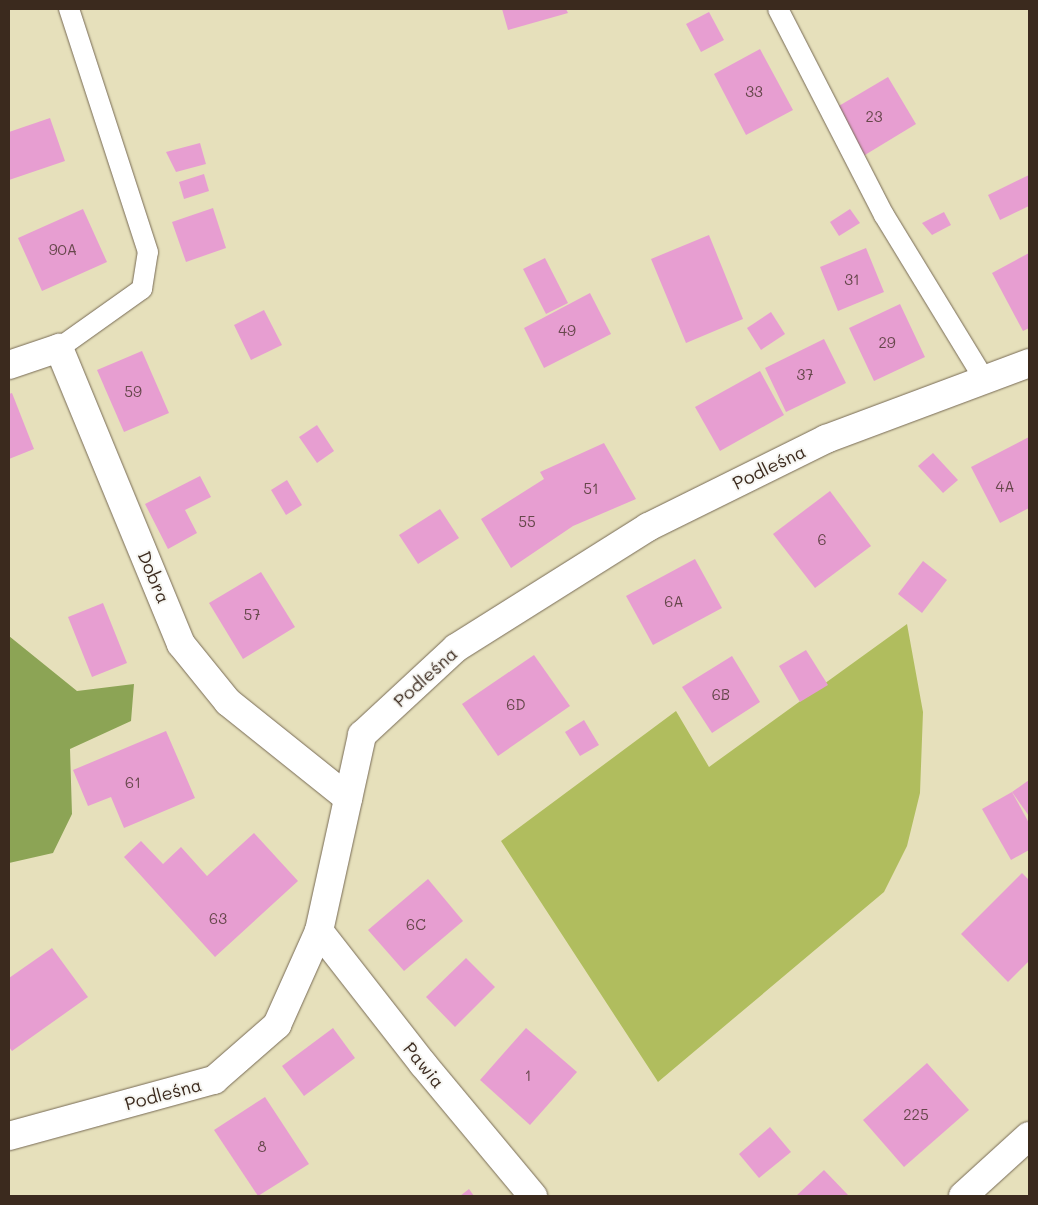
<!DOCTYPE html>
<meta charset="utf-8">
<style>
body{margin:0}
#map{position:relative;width:1038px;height:1205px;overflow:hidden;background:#e6e0bb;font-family:Mali,sans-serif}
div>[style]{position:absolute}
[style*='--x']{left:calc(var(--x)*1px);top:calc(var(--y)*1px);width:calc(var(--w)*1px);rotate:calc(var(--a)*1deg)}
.green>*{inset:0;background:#b0bd5e}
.forest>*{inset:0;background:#8ca455}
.building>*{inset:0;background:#e79ed1}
.roads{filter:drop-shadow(0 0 1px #776a55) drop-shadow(0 0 1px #776a55)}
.service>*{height:20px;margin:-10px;padding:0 10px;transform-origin:10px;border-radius:10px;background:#fff}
.minor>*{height:28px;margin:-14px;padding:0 14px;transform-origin:14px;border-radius:14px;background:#fff}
.tertiary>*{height:28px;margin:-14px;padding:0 14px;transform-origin:14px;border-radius:14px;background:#fff}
span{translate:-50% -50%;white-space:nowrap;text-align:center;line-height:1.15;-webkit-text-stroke:4px #f6f6f2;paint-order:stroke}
.number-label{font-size:15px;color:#66474b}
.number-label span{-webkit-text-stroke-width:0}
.street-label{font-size:18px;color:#3b2a1e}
.frame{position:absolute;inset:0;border:10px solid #3b2a1e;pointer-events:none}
</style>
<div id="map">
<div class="green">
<div style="clip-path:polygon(907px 624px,923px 712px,920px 793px,907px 846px,884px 892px,658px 1082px,501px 841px,676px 711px,709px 767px)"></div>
</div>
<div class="forest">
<div style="clip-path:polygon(9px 636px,77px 691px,134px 684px,131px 721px,70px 749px,72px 814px,53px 853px,9px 863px)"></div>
</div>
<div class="building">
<div style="clip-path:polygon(502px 9px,566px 9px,568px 13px,508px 30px)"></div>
<div style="clip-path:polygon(709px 12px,724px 40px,701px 52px,686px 24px)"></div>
<div style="clip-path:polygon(760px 49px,793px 110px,746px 135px,714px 74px)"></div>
<div style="clip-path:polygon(888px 77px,916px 124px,860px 158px,832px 110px)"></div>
<div style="clip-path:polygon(50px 118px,65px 161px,9px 180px,9px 132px)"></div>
<div style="clip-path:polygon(200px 143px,206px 164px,176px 172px,166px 152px)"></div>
<div style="clip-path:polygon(204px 174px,209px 191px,184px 199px,179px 182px)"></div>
<div style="clip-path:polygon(1029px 175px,1029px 206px,1000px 220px,988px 195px)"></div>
<div style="clip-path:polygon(213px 208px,226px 248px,186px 262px,172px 222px)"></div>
<div style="clip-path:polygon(83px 209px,107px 262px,42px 291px,18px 238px)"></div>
<div style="clip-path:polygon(850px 209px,860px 223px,839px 236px,830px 222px)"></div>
<div style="clip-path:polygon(944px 212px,951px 225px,932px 235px,922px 223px)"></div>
<div style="clip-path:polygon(709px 235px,743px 319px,686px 343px,651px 259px)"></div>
<div style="clip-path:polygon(866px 248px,884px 292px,838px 311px,820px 267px)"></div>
<div style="clip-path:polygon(1029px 253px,1029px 328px,1023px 331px,992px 273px)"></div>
<div style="clip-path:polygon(545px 258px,568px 303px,546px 314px,523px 269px)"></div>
<div style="clip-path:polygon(590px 293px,611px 334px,544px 368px,524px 328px)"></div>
<div style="clip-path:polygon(900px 304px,925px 357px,874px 381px,849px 328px)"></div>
<div style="clip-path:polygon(264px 310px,282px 345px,251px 360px,234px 325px)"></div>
<div style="clip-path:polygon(771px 312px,785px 334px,761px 350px,747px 328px)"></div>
<div style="clip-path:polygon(824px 339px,846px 383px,786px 412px,765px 368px)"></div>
<div style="clip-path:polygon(142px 351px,169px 413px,124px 432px,97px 370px)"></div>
<div style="clip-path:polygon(760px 371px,784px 415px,720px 451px,695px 407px)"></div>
<div style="clip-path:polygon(12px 393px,34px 449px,9px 459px,9px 394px)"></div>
<div style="clip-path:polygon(317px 425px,334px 451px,317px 463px,299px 437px)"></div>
<div style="clip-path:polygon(1029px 437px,1029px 508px,1000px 523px,971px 467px)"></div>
<div style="clip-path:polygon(604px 443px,636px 499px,573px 526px,511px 568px,481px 519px,544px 479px,540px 472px)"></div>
<div style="clip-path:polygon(933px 453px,958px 480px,943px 493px,918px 466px)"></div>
<div style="clip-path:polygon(200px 476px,211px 497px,185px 510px,197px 533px,168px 549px,145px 504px)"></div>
<div style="clip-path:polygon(287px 480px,302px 505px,286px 515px,271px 490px)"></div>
<div style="clip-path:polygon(830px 491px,871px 546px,815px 588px,773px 534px)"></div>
<div style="clip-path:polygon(440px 509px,459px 538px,418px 564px,399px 535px)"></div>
<div style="clip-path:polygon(695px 559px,722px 608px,653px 645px,626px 596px)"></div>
<div style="clip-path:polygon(923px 561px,947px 580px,922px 613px,898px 594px)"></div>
<div style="clip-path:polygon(261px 572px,295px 627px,243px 659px,209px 603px)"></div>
<div style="clip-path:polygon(103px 603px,127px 663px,92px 677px,68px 617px)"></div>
<div style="clip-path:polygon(806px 650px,828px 685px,800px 702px,779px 666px)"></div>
<div style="clip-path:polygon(534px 655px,570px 706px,498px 756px,462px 704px)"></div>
<div style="clip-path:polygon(732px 656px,760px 702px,712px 733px,682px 687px)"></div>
<div style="clip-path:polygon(584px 720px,599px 745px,580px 756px,565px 732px)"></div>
<div style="clip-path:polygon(166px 731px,195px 798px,124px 828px,111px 797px,88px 806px,73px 770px)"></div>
<div style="clip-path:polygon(1029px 780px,1029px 816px,1012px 792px)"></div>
<div style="clip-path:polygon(1012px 792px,1029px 823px,1029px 850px,1011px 860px,982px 809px)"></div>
<div style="clip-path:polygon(254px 833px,298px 881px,215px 957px,124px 857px,141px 841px,163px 864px,181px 847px,207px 876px)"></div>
<div style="clip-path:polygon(1022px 873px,1029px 880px,1029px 961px,1008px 982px,961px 934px)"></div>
<div style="clip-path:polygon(428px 879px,463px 921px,404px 971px,368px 930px)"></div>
<div style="clip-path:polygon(52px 948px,88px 997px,12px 1051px,9px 1047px,9px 978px)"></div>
<div style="clip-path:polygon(466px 958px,495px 987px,455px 1027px,426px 997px)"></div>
<div style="clip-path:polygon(333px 1028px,355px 1058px,304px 1096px,282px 1066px)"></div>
<div style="clip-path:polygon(526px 1028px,577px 1072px,530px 1125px,480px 1080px)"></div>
<div style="clip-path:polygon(927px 1063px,969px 1110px,904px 1167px,863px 1120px)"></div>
<div style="clip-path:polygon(265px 1097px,309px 1164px,258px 1196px,214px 1130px)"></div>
<div style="clip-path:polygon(770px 1127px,791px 1152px,759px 1178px,739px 1154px)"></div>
<div style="clip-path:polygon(824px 1170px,849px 1196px,796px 1196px)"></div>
<div style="clip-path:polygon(469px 1189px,474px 1196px,460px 1196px)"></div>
</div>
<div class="roads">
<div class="service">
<div style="--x:778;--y:9;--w:232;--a:62.8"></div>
<div style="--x:884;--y:215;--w:192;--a:58.6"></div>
<div style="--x:59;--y:348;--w:102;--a:-35.4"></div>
<div style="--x:142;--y:289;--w:37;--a:-81"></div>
<div style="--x:148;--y:252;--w:256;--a:-108"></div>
</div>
<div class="minor">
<div style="--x:9;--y:365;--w:53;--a:-18.8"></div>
<div style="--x:59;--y:348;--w:320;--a:67.6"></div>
<div style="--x:181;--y:644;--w:75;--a:51"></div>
<div style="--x:228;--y:702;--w:154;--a:38.7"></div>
<div style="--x:319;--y:931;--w:169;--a:52"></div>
<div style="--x:423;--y:1064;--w:172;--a:50.2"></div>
<div style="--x:9;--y:1136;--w:213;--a:-15.3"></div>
<div style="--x:214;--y:1080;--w:84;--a:-41.1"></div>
<div style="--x:277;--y:1025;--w:103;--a:-65.9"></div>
<div style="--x:319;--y:931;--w:201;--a:-77.6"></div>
<div style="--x:362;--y:735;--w:128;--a:-42.8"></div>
<div style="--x:456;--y:648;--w:227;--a:-32.2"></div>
<div style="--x:648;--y:527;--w:199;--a:-26.3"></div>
<div style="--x:826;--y:439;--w:217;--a:-20.5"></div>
</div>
<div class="tertiary">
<div style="--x:963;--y:1196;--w:89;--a:-42.3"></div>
</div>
</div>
<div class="number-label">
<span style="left:754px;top:92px">33</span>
<span style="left:874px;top:117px">23</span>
<span style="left:63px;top:250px">90A</span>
<span style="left:852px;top:280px">31</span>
<span style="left:567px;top:331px">49</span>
<span style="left:887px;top:343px">29</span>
<span style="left:805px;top:375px">37</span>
<span style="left:133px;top:392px">59</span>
<span style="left:1005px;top:487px">4A</span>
<span style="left:591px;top:489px">51</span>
<span style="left:527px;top:522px">55</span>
<span style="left:822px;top:540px">6</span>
<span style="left:674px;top:602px">6A</span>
<span style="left:252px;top:615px">57</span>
<span style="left:721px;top:695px">6B</span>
<span style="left:516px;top:705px">6D</span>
<span style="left:133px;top:783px">61</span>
<span style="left:218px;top:919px">63</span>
<span style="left:416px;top:925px">6C</span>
<span style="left:528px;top:1076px">1</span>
<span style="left:916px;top:1115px">225</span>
<span style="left:262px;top:1147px">8</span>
</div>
<div class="street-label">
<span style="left:769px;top:467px;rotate:-26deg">Podleśna</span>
<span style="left:154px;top:577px;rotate:67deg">Dobra</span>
<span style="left:425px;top:677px;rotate:-42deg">Podleśna</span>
<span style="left:424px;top:1065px;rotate:51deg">Pawia</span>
<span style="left:163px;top:1094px;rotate:-15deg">Podleśna</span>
</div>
<div class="frame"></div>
</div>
